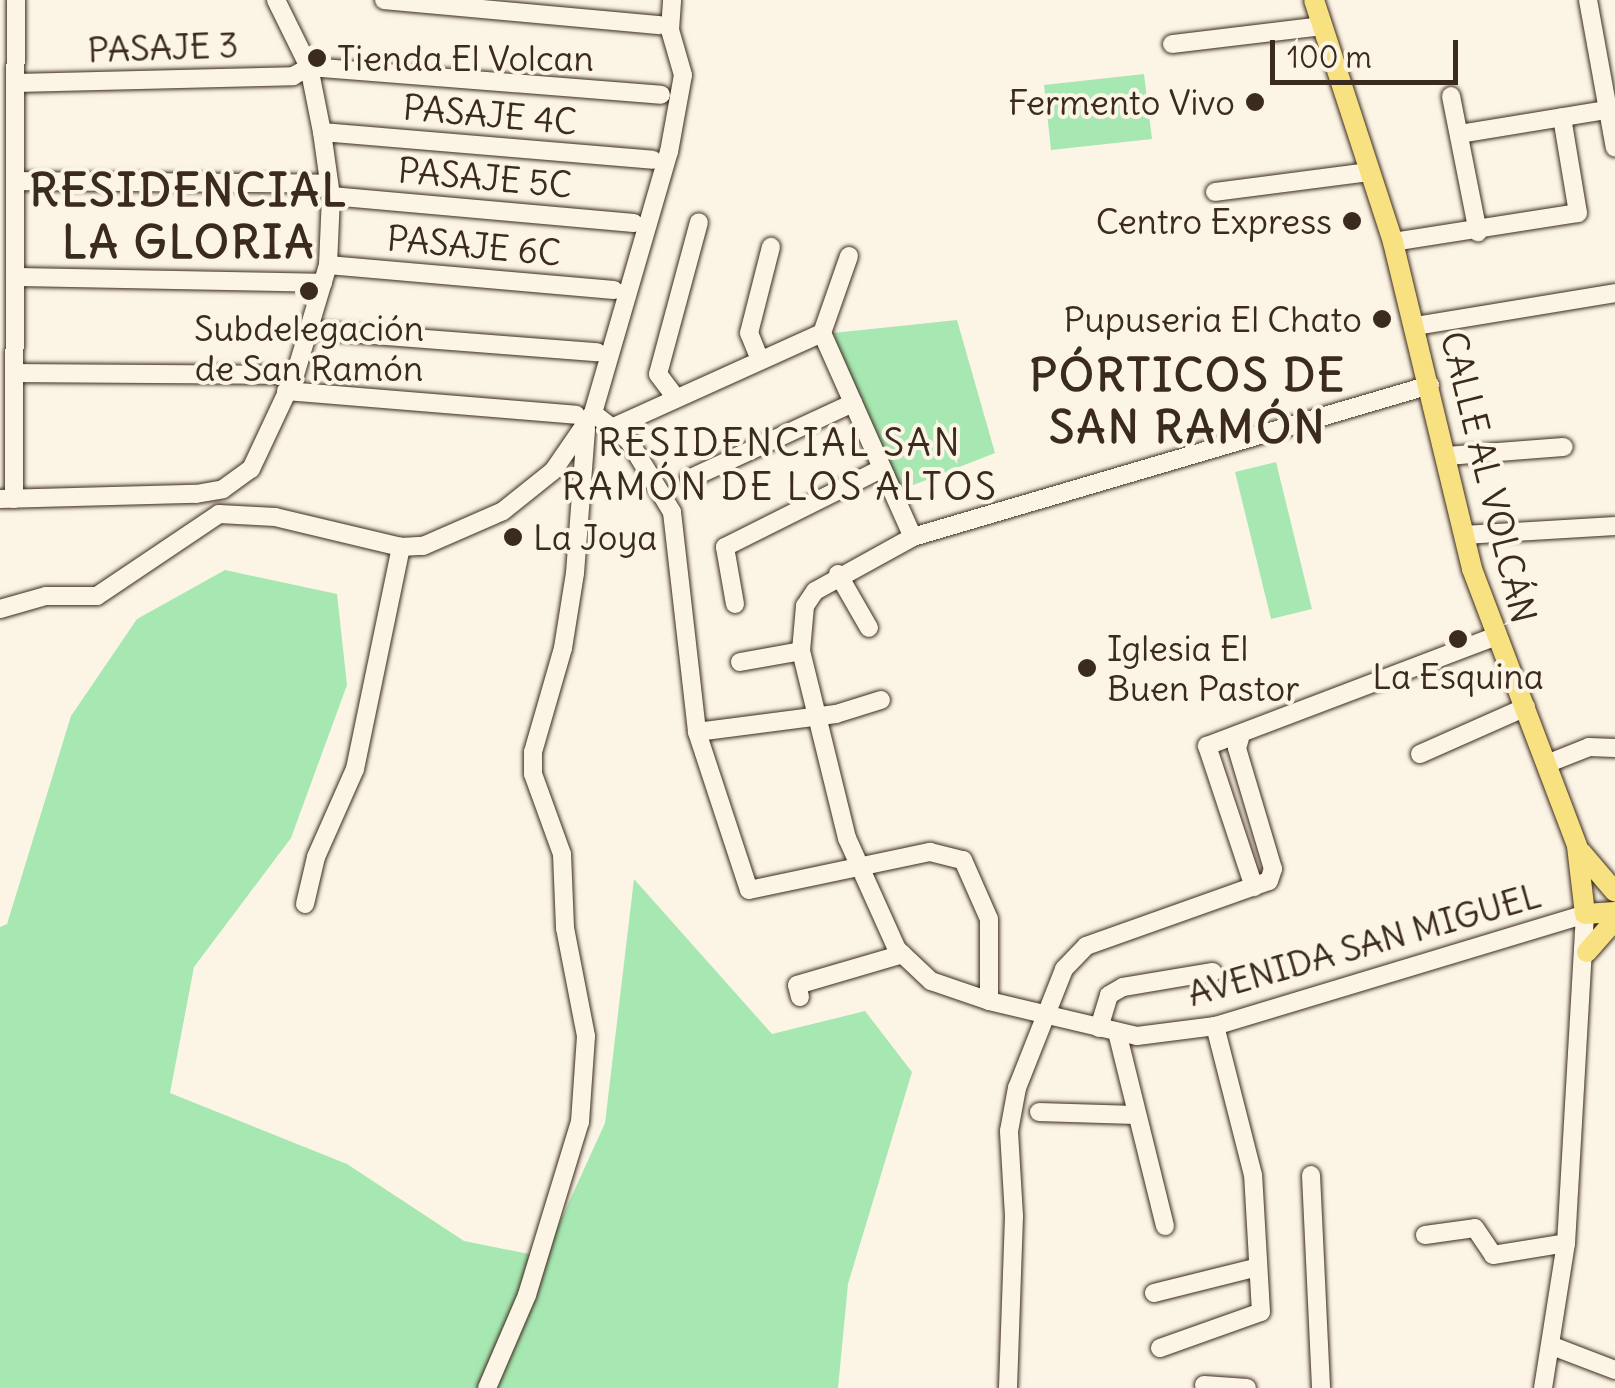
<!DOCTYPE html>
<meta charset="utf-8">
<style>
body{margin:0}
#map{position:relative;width:1615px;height:1388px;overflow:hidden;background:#fcf5e5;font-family:Delius,sans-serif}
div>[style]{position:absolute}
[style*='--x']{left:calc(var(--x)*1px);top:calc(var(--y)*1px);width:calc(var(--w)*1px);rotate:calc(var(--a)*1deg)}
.green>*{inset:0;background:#a7e8b2}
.roads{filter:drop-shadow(0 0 2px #3b2a1e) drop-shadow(0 0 2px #3b2a1e)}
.minor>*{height:18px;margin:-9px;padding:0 9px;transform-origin:9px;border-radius:9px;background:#fcf5e5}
.major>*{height:20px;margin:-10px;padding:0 10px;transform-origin:10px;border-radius:10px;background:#f8e181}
.dots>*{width:28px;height:28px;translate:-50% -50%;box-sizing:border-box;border:5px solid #fcf5e5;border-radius:50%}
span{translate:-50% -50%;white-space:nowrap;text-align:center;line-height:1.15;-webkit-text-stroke:8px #fcf5e5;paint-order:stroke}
.street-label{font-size:35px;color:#3b2a1e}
.poi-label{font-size:35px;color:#3b2a1e}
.left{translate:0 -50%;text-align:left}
.right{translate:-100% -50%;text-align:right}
.neighbourhood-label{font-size:38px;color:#3b2a1e;letter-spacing:2.5px}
.district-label{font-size:45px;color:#3b2a1e;font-weight:700;letter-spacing:2.5px}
.scale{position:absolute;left:1270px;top:40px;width:188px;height:45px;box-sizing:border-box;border:5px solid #3b2a1e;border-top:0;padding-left:12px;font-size:30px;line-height:35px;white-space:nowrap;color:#3b2a1e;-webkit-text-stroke:8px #fcf5e5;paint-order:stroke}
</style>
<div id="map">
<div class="green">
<div style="clip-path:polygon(1144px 74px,1152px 139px,1051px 150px,1044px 85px)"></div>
<div style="clip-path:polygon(957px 320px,995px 453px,898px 491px,833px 333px)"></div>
<div style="clip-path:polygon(1276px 462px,1312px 609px,1271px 619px,1235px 472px)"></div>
<div style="clip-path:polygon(225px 570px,337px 594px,347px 685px,291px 838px,194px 967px,170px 1093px,347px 1164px,464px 1241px,544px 1257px,605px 1123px,634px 879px,772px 1034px,865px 1011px,912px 1072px,848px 1284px,838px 1388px,0 1388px,0 927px,7px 924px,71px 716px,137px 619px)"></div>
</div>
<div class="roads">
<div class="minor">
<div style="--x:384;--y:0;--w:277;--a:5.2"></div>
<div style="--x:1588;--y:0;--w:150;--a:79.7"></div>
<div style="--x:1172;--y:44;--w:151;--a:-6.8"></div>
<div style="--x:16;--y:83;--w:277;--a:-1.4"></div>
<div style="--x:293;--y:76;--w:18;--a:-29"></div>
<div style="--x:309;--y:67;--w:353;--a:4.5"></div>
<div style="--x:1451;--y:96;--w:139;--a:78.8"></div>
<div style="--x:322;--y:132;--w:332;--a:4.8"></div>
<div style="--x:1460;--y:134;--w:149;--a:-9.3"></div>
<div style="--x:16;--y:181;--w:313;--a:0.5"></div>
<div style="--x:1215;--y:192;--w:156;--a:-7.4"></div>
<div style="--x:331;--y:196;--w:304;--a:5.1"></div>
<div style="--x:1393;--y:242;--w:187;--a:-8.9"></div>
<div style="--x:1578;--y:213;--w:97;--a:-99.5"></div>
<div style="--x:849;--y:256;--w:82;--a:109.3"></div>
<div style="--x:822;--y:333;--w:223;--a:66"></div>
<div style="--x:328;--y:265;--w:287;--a:5"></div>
<div style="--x:15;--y:277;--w:308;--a:1.1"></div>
<div style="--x:1416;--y:326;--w:202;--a:-9.4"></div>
<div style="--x:309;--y:330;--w:289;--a:4.4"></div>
<div style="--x:760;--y:360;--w:29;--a:-112"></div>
<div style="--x:749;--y:333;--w:89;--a:-75.7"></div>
<div style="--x:15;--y:373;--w:280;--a:0.4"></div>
<div style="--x:1430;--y:385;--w:539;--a:163.62"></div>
<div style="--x:913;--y:537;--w:112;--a:151.1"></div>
<div style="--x:815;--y:591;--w:18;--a:124"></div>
<div style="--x:805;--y:606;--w:45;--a:95.1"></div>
<div style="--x:801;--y:651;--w:193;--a:76.2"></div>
<div style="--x:847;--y:838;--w:122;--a:65.8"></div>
<div style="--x:897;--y:949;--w:47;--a:43.3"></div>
<div style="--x:931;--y:981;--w:61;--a:19"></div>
<div style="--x:989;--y:1001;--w:152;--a:13.3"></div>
<div style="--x:1137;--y:1036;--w:79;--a:-7.3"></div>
<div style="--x:1215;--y:1026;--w:387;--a:-16.8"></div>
<div style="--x:1585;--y:914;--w:330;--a:93.3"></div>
<div style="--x:1566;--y:1243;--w:147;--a:99"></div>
<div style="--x:286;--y:391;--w:291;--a:4.7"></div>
<div style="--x:676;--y:398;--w:30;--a:-127"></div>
<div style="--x:658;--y:374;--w:157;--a:-74.9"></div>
<div style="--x:593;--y:413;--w:46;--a:37.9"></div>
<div style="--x:629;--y:441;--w:83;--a:58.8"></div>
<div style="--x:672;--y:512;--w:221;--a:83.5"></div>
<div style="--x:697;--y:732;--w:140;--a:-7.4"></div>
<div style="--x:836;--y:714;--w:47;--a:-17.3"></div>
<div style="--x:616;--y:426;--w:226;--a:-24.3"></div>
<div style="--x:1446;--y:456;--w:118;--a:-4.4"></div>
<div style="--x:689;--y:479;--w:181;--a:-24.9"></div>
<div style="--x:0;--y:499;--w:196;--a:-1.5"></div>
<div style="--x:196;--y:494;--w:27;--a:-10"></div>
<div style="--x:223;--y:489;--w:34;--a:-36"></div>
<div style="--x:251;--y:469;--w:104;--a:-64.9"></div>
<div style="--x:295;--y:375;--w:115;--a:-73.3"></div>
<div style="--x:328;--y:265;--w:69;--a:-87.5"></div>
<div style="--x:331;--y:196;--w:65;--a:-98"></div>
<div style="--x:322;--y:132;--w:66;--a:-101.3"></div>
<div style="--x:309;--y:67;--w:75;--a:-116.2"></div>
<div style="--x:14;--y:499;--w:499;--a:-89.8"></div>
<div style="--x:1464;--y:535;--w:151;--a:-3.4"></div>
<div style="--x:838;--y:574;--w:62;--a:60.1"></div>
<div style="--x:735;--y:604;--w:58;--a:-100"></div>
<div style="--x:725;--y:547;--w:174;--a:-26.6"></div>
<div style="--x:0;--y:609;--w:48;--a:-15.8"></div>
<div style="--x:46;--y:596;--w:51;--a:0"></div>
<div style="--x:97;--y:596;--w:147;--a:-33.9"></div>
<div style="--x:219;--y:514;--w:56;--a:3.1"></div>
<div style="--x:275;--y:517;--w:130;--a:13.4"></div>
<div style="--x:401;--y:547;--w:22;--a:-3"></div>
<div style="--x:423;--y:546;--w:87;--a:-23.6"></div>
<div style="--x:503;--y:511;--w:64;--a:-38.7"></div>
<div style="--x:553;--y:471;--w:70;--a:-55.4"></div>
<div style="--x:593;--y:413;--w:272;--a:-73.8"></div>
<div style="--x:669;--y:152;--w:78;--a:-79.7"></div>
<div style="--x:683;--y:75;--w:47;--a:-106.1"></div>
<div style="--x:670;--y:30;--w:30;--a:-86"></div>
<div style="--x:740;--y:662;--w:62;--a:-10.2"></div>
<div style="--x:697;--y:732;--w:166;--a:71.8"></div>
<div style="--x:749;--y:890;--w:185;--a:-11.9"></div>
<div style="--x:930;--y:852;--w:34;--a:14"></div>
<div style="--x:963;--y:860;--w:64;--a:66.2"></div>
<div style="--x:989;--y:919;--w:82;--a:90"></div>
<div style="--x:1420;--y:754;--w:116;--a:-23.9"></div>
<div style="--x:1549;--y:763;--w:43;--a:-21.8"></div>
<div style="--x:1589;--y:747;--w:26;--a:2"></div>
<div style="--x:1254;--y:887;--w:149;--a:-108.4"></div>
<div style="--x:1207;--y:746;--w:307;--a:-20.8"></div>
<div style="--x:305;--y:904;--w:48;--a:-76.8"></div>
<div style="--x:316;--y:857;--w:96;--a:-66.1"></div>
<div style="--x:355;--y:769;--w:227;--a:-78.3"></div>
<div style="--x:800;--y:997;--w:12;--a:-104"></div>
<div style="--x:797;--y:985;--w:110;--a:-16.3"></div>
<div style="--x:1099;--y:1028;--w:34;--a:-73"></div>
<div style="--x:1109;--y:995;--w:16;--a:-30"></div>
<div style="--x:1123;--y:987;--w:91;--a:-9.5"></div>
<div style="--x:1117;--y:1032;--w:200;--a:76.1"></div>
<div style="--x:1039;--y:1112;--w:96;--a:1.8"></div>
<div style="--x:1311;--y:1175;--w:213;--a:87.3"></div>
<div style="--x:1425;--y:1235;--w:50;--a:-8"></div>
<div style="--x:1475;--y:1228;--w:32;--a:56"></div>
<div style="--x:1493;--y:1255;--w:74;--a:-9.3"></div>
<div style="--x:1154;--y:1293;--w:107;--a:-14"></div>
<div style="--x:1555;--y:1347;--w:64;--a:21"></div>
<div style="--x:1160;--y:1348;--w:107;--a:-19.6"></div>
<div style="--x:1261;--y:1312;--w:137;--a:-93.3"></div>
<div style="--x:1253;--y:1175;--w:154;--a:-104.3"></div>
<div style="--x:1204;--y:1385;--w:43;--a:4"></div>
<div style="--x:487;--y:1388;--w:101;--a:-66.7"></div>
<div style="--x:527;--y:1295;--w:181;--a:-73"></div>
<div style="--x:580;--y:1122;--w:86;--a:-86"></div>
<div style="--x:586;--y:1036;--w:110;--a:-101"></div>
<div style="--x:565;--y:928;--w:74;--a:-92.3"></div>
<div style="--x:562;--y:854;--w:85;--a:-109.9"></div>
<div style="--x:533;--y:774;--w:22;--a:-90"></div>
<div style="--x:533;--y:752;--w:108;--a:-73.9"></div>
<div style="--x:563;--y:648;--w:76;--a:-80.9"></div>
<div style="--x:575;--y:573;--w:144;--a:-85.6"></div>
<div style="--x:1008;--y:1388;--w:172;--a:-88"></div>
<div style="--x:1014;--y:1216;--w:85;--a:-93.4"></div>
<div style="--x:1009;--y:1131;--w:44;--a:-79.5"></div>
<div style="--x:1017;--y:1088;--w:128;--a:-68.4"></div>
<div style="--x:1064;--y:969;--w:32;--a:-46"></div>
<div style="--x:1086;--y:946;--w:194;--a:-19.6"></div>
<div style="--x:1269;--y:881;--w:13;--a:-72"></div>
<div style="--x:1273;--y:869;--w:126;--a:-106.6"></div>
<div style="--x:1237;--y:748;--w:10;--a:-73"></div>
</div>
<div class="major">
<div style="--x:1314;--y:0;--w:255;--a:71.9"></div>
<div style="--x:1393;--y:242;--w:336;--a:76.4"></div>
<div style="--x:1472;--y:569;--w:296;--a:69.2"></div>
<div style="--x:1577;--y:846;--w:68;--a:83.3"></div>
<div style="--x:1585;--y:914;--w:30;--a:-4"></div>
<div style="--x:1581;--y:852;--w:52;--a:49.6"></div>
<div style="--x:1587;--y:952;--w:43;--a:-48.8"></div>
</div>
</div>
<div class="dots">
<div style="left:317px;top:58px;background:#3b2a1e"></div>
<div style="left:1255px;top:102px;background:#3b2a1e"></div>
<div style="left:1352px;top:221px;background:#3b2a1e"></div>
<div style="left:309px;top:291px;background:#3b2a1e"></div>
<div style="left:1382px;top:319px;background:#3b2a1e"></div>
<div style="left:513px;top:537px;background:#3b2a1e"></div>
<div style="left:1458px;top:639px;background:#3b2a1e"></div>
<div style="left:1087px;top:668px;background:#3b2a1e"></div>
</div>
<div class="street-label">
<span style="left:163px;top:47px;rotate:-2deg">PASAJE 3</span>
<span style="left:490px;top:114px;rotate:5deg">PASAJE 4C</span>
<span style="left:485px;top:177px;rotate:5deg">PASAJE 5C</span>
<span style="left:474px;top:245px;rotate:5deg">PASAJE 6C</span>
<span style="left:1489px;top:477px;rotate:76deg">CALLE AL VOLCÁN</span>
<span style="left:1364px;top:944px;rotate:-16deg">AVENIDA SAN MIGUEL</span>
</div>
<div class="poi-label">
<span class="left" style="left:337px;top:58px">Tienda El Volcan</span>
<span class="right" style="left:1235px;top:102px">Fermento Vivo</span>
<span class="right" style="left:1332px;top:221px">Centro Express</span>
<span class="right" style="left:1362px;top:319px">Pupuseria El Chato</span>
<span style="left:309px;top:348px">Subdelegación<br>de San Ramón</span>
<span class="left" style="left:533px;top:537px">La Joya</span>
<span class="left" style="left:1107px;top:668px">Iglesia El<br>Buen Pastor</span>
<span style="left:1458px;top:676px">La Esquina</span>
</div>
<div class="neighbourhood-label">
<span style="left:780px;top:465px">RESIDENCIAL SAN<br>RAMÓN DE LOS ALTOS</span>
</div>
<div class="district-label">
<span style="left:189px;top:217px">RESIDENCIAL<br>LA GLORIA</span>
<span style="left:1188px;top:402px">PÓRTICOS DE<br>SAN RAMÓN</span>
</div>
<div class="scale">100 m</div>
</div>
